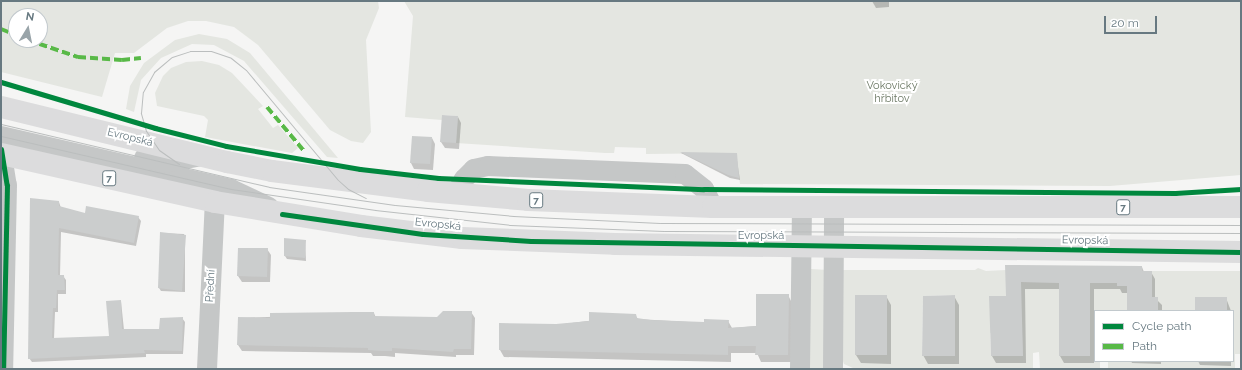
<!DOCTYPE html>
<meta charset="utf-8">
<style>
body{margin:0}
#map{position:relative;width:1242px;height:370px;overflow:hidden;background:#f5f5f4;font-family:Raleway,sans-serif}
div>[style]{position:absolute}
[style*='--x']{left:calc(var(--x)*1px);top:calc(var(--y)*1px);width:calc(var(--w)*1px);rotate:calc(var(--a)*1deg)}
.green>*{inset:0;background:#e4e6e1}
.shadow>*{inset:0;background:#0003}
.building>*{inset:0;background:#cbcdcd}
.minor>*{height:20px;margin:-10px;padding:0 10px;transform-origin:10px;border-radius:10px;background:#c5c7c7}
.major>*{height:22px;margin:-11px;padding:0 11px;transform-origin:11px;border-radius:11px;background:#dcdcdd}
.tram>*{height:1px;margin:-0.5px;padding:0 0.5px;transform-origin:0.5px;border-radius:0.5px;background:#bbbebe}
.quiet>*{height:4px;margin-top:-2px;transform-origin:0;background:repeating-linear-gradient(90deg,#58b947 0 8px,transparent 0 12px)}
.cycleway>*{height:5px;margin:-2.5px;padding:0 2.5px;transform-origin:2.5px;border-radius:2.5px;background:#00873e}
span{translate:-50% -50%;white-space:nowrap;text-align:center;line-height:1.15;-webkit-text-stroke:4px #fff;paint-order:stroke}
.shield-label span{padding:1px 3px;background:#fff;border:1px solid;border-radius:3px;-webkit-text-stroke-width:0}
.shield-label{font-size:10px;color:#677981;font-weight:700}
.park-label{font-size:11px;color:#6c7965}
.street-label{font-size:11px;color:#677981}
.frame{position:absolute;inset:0;border:2px solid #677981;pointer-events:none}
.legend{position:absolute;left:1094px;top:310px;width:140px;height:52px;box-sizing:border-box;background:#fff;border:1px solid #c2c9cd;margin:0;padding:5px 7px;list-style:none;font-size:12px;color:#677981}
.legend li{display:flex;align-items:center;gap:8px;height:20px}
.legend b{width:20px;border:1px solid #c2c9cd}
.north{position:absolute;left:8px;top:8px;width:40px;height:40px;box-sizing:border-box;background:#fff;border:1px solid #c2c9cd;border-radius:50%;rotate:10deg;font-size:11px;font-weight:700;line-height:16px;text-align:center;color:#677981}
.north::after{content:'';display:block;margin:auto;width:14px;height:18px;background:#99a4a9;clip-path:polygon(50% 0,100% 100%,50% 72%,0 100%)}
.scale{position:absolute;left:1104px;top:16px;width:53px;height:18px;box-sizing:border-box;border:2px solid #677981;border-top:0;padding-left:5px;font-size:12px;line-height:14px;white-space:nowrap;color:#677981;-webkit-text-stroke:3px #fff;paint-order:stroke}
</style>
<div id="map">
<div class="green">
<div style="clip-path:polygon(evenodd,1px 1px,378px 1px,379px 8px,366px 40px,371px 132px,363px 143px,351px 141px,330px 130px,258px 45px,234px 27px,206px 21px,188px 21px,167px 28px,134px 53px,115px 53px,102px 97px,1px 72px,1px 1px,16px 16px,40px 16px,40px 40px,16px 40px,16px 16px)"></div>
<div style="clip-path:polygon(404px 1px,1241px 1px,1241px 175px,1110px 186px,740px 184px,736px 153px,646px 154px,646px 148px,615px 147px,614px 153px,605px 153px,456px 143px,458px 116px,442px 115px,442px 120px,405px 117px,413px 16px)"></div>
<div style="clip-path:polygon(199px 34px,227px 39px,250px 53px,338px 158px,327px 157px,244px 61px,214px 45px,192px 44px,161px 58px,141px 80px,134px 112px,126px 109px,130px 86px,144px 63px,175px 40px)"></div>
<div style="clip-path:polygon(202px 61px,219px 65px,232px 73px,263px 106px,258px 109px,273px 128px,278px 125px,298px 148px,292px 153px,205px 137px,208px 120px,204px 116px,157px 106px,155px 93px,163px 76px,171px 68px,186px 62px)"></div>
<div style="clip-path:polygon(evenodd,978px 268px,986px 271px,1006px 270px,1008px 282px,1117px 283px,1118px 286px,1152px 286px,1152px 271px,1241px 271px,1241px 354px,1235px 354px,1235px 369px,1108px 369px,1108px 361px,1233px 361px,1233px 311px,1227px 311px,1227px 297px,1195px 297px,1195px 311px,1158px 311px,1158px 297px,1127px 297px,1127px 311px,1095px 311px,1095px 361px,1100px 361px,1100px 369px,1040px 369px,1039px 352px,1033px 353px,1033px 369px,853px 368px,844px 364px,842px 358px,843px 270px,975px 270px,978px 268px,855px 295px,887px 328px,887px 355px,855px 355px,855px 295px,978px 268px,955px 295px,922px 355px,923px 296px,955px 295px,978px 268px,1059px 296px,1090px 296px,1090px 356px,1059px 356px,1059px 296px,978px 268px,990px 333px,1022px 334px,1023px 356px,991px 356px,990px 333px)"></div>
<div style="clip-path:polygon(811px 269px,828px 270px,824px 369px,807px 368px)"></div>
</div>
<div class="shadow">
<div style="clip-path:polygon(872px 1px,889px 1px,889px 7px,876px 8px)"></div>
<div style="clip-path:polygon(458px 117px,461px 123px,459px 149px,445px 148px,441px 142px)"></div>
<div style="clip-path:polygon(432px 138px,435px 144px,433px 170px,414px 169px,411px 163px)"></div>
<div style="clip-path:polygon(681px 153px,736px 154px,740px 180px,730px 178px)"></div>
<div style="clip-path:polygon(59px 202px,61px 208px,85px 214px,138px 217px,141px 221px,136px 246px,61px 232px,60px 276px,63px 276px,66px 280px,66px 294px,58px 294px,58px 312px,55px 312px,54px 339px,110px 337px,121px 301px,124px 330px,160px 330px,182px 318px,185px 322px,183px 354px,146px 354px,146px 357px,32px 362px,29px 358px)"></div>
<div style="clip-path:polygon(161px 233px,184px 234px,185px 237px,185px 292px,161px 291px,159px 288px)"></div>
<div style="clip-path:polygon(305px 241px,306px 261px,287px 259px,285px 256px)"></div>
<div style="clip-path:polygon(267px 249px,271px 255px,270px 282px,242px 282px,238px 276px)"></div>
<div style="clip-path:polygon(1006px 266px,1142px 267px,1144px 272px,1151px 272px,1155px 279px,1155px 298px,1162px 305px,1162px 311px,1128px 311px,1128px 293px,1122px 293px,1120px 289px,1094px 289px,1094px 363px,1064px 363px,1060px 356px,1060px 289px,1025px 289px,1026px 363px,996px 363px,992px 356px,1007px 297px)"></div>
<div style="clip-path:polygon(788px 295px,792px 303px,792px 362px,761px 362px,757px 353px,731px 353px,731px 362px,504px 357px,500px 350px,556px 325px,635px 315px,638px 319px,705px 323px,728px 321px,732px 328px,757px 326px)"></div>
<div style="clip-path:polygon(886px 296px,891px 305px,891px 364px,861px 363px,856px 355px)"></div>
<div style="clip-path:polygon(954px 296px,959px 305px,959px 364px,928px 364px,923px 355px)"></div>
<div style="clip-path:polygon(1226px 298px,1231px 311px,1196px 311px)"></div>
<div style="clip-path:polygon(471px 312px,475px 318px,474px 355px,456px 355px,456px 357px,395px 353px,395px 357px,385px 356px,373px 356px,371px 353px,242px 351px,238px 345px,239px 318px,374px 313px,376px 318px,437px 318px)"></div>
<div style="clip-path:polygon(1131px 361px,1161px 361px,1161px 364px,1132px 363px)"></div>
<div style="clip-path:polygon(1198px 361px,1231px 361px,1231px 366px,1200px 365px)"></div>
</div>
<div class="building">
<div style="clip-path:polygon(442px 115px,458px 116px,456px 143px,440px 142px)"></div>
<div style="clip-path:polygon(412px 136px,432px 137px,430px 164px,410px 163px)"></div>
<div style="clip-path:polygon(680px 152px,737px 153px,739px 178px,728px 175px)"></div>
<div style="clip-path:polygon(30px 198px,59px 201px,59px 206px,85px 213px,86px 206px,139px 216px,134px 243px,59px 228px,58px 275px,64px 275px,65px 290px,57px 290px,56px 308px,53px 308px,52px 338px,109px 336px,106px 301px,121px 300px,122px 329px,159px 329px,160px 318px,183px 317px,182px 351px,144px 350px,145px 353px,28px 359px)"></div>
<div style="clip-path:polygon(160px 232px,186px 235px,182px 291px,158px 288px)"></div>
<div style="clip-path:polygon(284px 238px,306px 240px,305px 258px,284px 256px)"></div>
<div style="clip-path:polygon(238px 248px,268px 248px,267px 277px,237px 276px)"></div>
<div style="clip-path:polygon(1005px 265px,1142px 266px,1142px 271px,1152px 271px,1152px 297px,1158px 297px,1158px 311px,1127px 311px,1127px 286px,1117px 286px,1117px 283px,1090px 283px,1090px 356px,1059px 356px,1059px 283px,1021px 282px,1023px 356px,991px 356px,989px 296px,1006px 296px)"></div>
<div style="clip-path:polygon(756px 294px,789px 294px,788px 355px,755px 355px,756px 346px,728px 346px,728px 355px,499px 350px,499px 323px,556px 324px,589px 321px,589px 312px,636px 314px,637px 318px,650px 320px,704px 322px,704px 319px,729px 320px,728px 328px,756px 326px)"></div>
<div style="clip-path:polygon(855px 295px,887px 295px,887px 355px,855px 355px)"></div>
<div style="clip-path:polygon(955px 295px,955px 356px,922px 356px,923px 296px)"></div>
<div style="clip-path:polygon(1195px 297px,1227px 297px,1227px 311px,1195px 311px)"></div>
<div style="clip-path:polygon(443px 311px,472px 311px,471px 349px,454px 349px,453px 352px,392px 348px,392px 351px,381px 351px,368px 350px,368px 348px,237px 345px,238px 317px,270px 318px,270px 313px,353px 312px,374px 312px,374px 316px,437px 317px)"></div>
</div>
<div class="minor">
<div style="--x:1;--y:136;--w:236;--a:13"></div>
<div style="--x:231;--y:189;--w:42;--a:25.3"></div>
<div style="--x:1;--y:149;--w:36;--a:81"></div>
<div style="--x:7;--y:185;--w:184;--a:91.2"></div>
<div style="--x:144;--y:158;--w:22;--a:13"></div>
<div style="--x:165;--y:163;--w:36;--a:-11"></div>
<div style="--x:456;--y:194;--w:17;--a:-62"></div>
<div style="--x:464;--y:179;--w:14;--a:-45"></div>
<div style="--x:474;--y:169;--w:14;--a:-12"></div>
<div style="--x:488;--y:166;--w:197;--a:2.3"></div>
<div style="--x:685;--y:174;--w:24;--a:38"></div>
<div style="--x:704;--y:189;--w:20;--a:63"></div>
<div style="--x:207;--y:369;--w:167;--a:-87.3"></div>
<div style="--x:800;--y:369;--w:162;--a:-89.3"></div>
<div style="--x:833;--y:369;--w:161;--a:-89.6"></div>
</div>
<div class="major">
<div style="--x:1;--y:107;--w:233;--a:13.7"></div>
<div style="--x:227;--y:162;--w:46;--a:11.3"></div>
<div style="--x:272;--y:171;--w:157;--a:7.3"></div>
<div style="--x:428;--y:191;--w:100;--a:5.1"></div>
<div style="--x:528;--y:200;--w:185;--a:2.2"></div>
<div style="--x:713;--y:207;--w:528;--a:0"></div>
<div style="--x:1;--y:154;--w:219;--a:12.6"></div>
<div style="--x:215;--y:202;--w:148;--a:9.3"></div>
<div style="--x:361;--y:226;--w:102;--a:6.8"></div>
<div style="--x:462;--y:238;--w:153;--a:2.2"></div>
<div style="--x:615;--y:244;--w:626;--a:0.73"></div>
</div>
<div class="tram">
<div style="--x:1;--y:124;--w:275;--a:13.2"></div>
<div style="--x:269;--y:187;--w:127;--a:8.1"></div>
<div style="--x:395;--y:205;--w:119;--a:5.3"></div>
<div style="--x:513;--y:216;--w:147;--a:2.7"></div>
<div style="--x:660;--y:223;--w:581;--a:0.2"></div>
<div style="--x:1;--y:136;--w:236;--a:13"></div>
<div style="--x:231;--y:189;--w:146;--a:8.3"></div>
<div style="--x:375;--y:210;--w:136;--a:6.3"></div>
<div style="--x:510;--y:225;--w:154;--a:2.2"></div>
<div style="--x:664;--y:231;--w:577;--a:0.2"></div>
<div style="--x:179;--y:164;--w:24;--a:-145"></div>
<div style="--x:159;--y:150;--w:23;--a:-124"></div>
<div style="--x:146;--y:131;--w:19;--a:-106"></div>
<div style="--x:141;--y:113;--w:21;--a:-85"></div>
<div style="--x:143;--y:92;--w:23;--a:-61"></div>
<div style="--x:154;--y:72;--w:23;--a:-40"></div>
<div style="--x:172;--y:57;--w:19;--a:-18"></div>
<div style="--x:190;--y:51;--w:21;--a:0"></div>
<div style="--x:211;--y:51;--w:21;--a:19"></div>
<div style="--x:231;--y:58;--w:19;--a:39"></div>
<div style="--x:246;--y:70;--w:143;--a:50.1"></div>
<div style="--x:338;--y:180;--w:13;--a:42"></div>
<div style="--x:348;--y:189;--w:20;--a:27"></div>
</div>
<div class="quiet">
<div style="--x:1;--y:29;--w:16;--a:22"></div>
<div style="--x:28;--y:40;--w:53;--a:18.8"></div>
<div style="--x:78;--y:57;--w:44;--a:3.9"></div>
<div style="--x:122;--y:60;--w:19;--a:-6"></div>
<div style="--x:267;--y:107;--w:57;--a:49.9"></div>
</div>
<div class="cycleway">
<div style="--x:1;--y:82;--w:161;--a:16.6"></div>
<div style="--x:155;--y:128;--w:73;--a:14.2"></div>
<div style="--x:226;--y:146;--w:136;--a:9.7"></div>
<div style="--x:360;--y:169;--w:79;--a:6.6"></div>
<div style="--x:438;--y:178;--w:266;--a:2.4"></div>
<div style="--x:704;--y:189;--w:471;--a:0.5"></div>
<div style="--x:1175;--y:193;--w:66;--a:-3.5"></div>
<div style="--x:1;--y:149;--w:36;--a:81"></div>
<div style="--x:7;--y:185;--w:184;--a:91.2"></div>
<div style="--x:282;--y:214;--w:142;--a:8.1"></div>
<div style="--x:423;--y:234;--w:108;--a:3.7"></div>
<div style="--x:531;--y:241;--w:710;--a:0.89"></div>
</div>
<div class="shield-label">
<span style="left:109px;top:178px">7</span>
<span style="left:536px;top:200px">7</span>
<span style="left:1123px;top:207px">7</span>
</div>
<div class="park-label">
<span style="left:892px;top:93px">Vokovický<br>hřbitov</span>
</div>
<div class="street-label">
<span style="left:130px;top:138px;rotate:14deg">Evropská</span>
<span style="left:438px;top:225px;rotate:6deg">Evropská</span>
<span style="left:761px;top:236px">Evropská</span>
<span style="left:1085px;top:241px;rotate:1deg">Evropská</span>
<span style="left:211px;top:286px;rotate:-87deg">Přední</span>
</div>
<div class="frame"></div>
<ul class="legend">
<li><b style="height:5px;background:#00873e"></b>Cycle path</li>
<li><b style="height:5px;background:#58b947"></b>Path</li>
</ul>
<div class="north">N</div>
<div class="scale">20 m</div>
</div>
